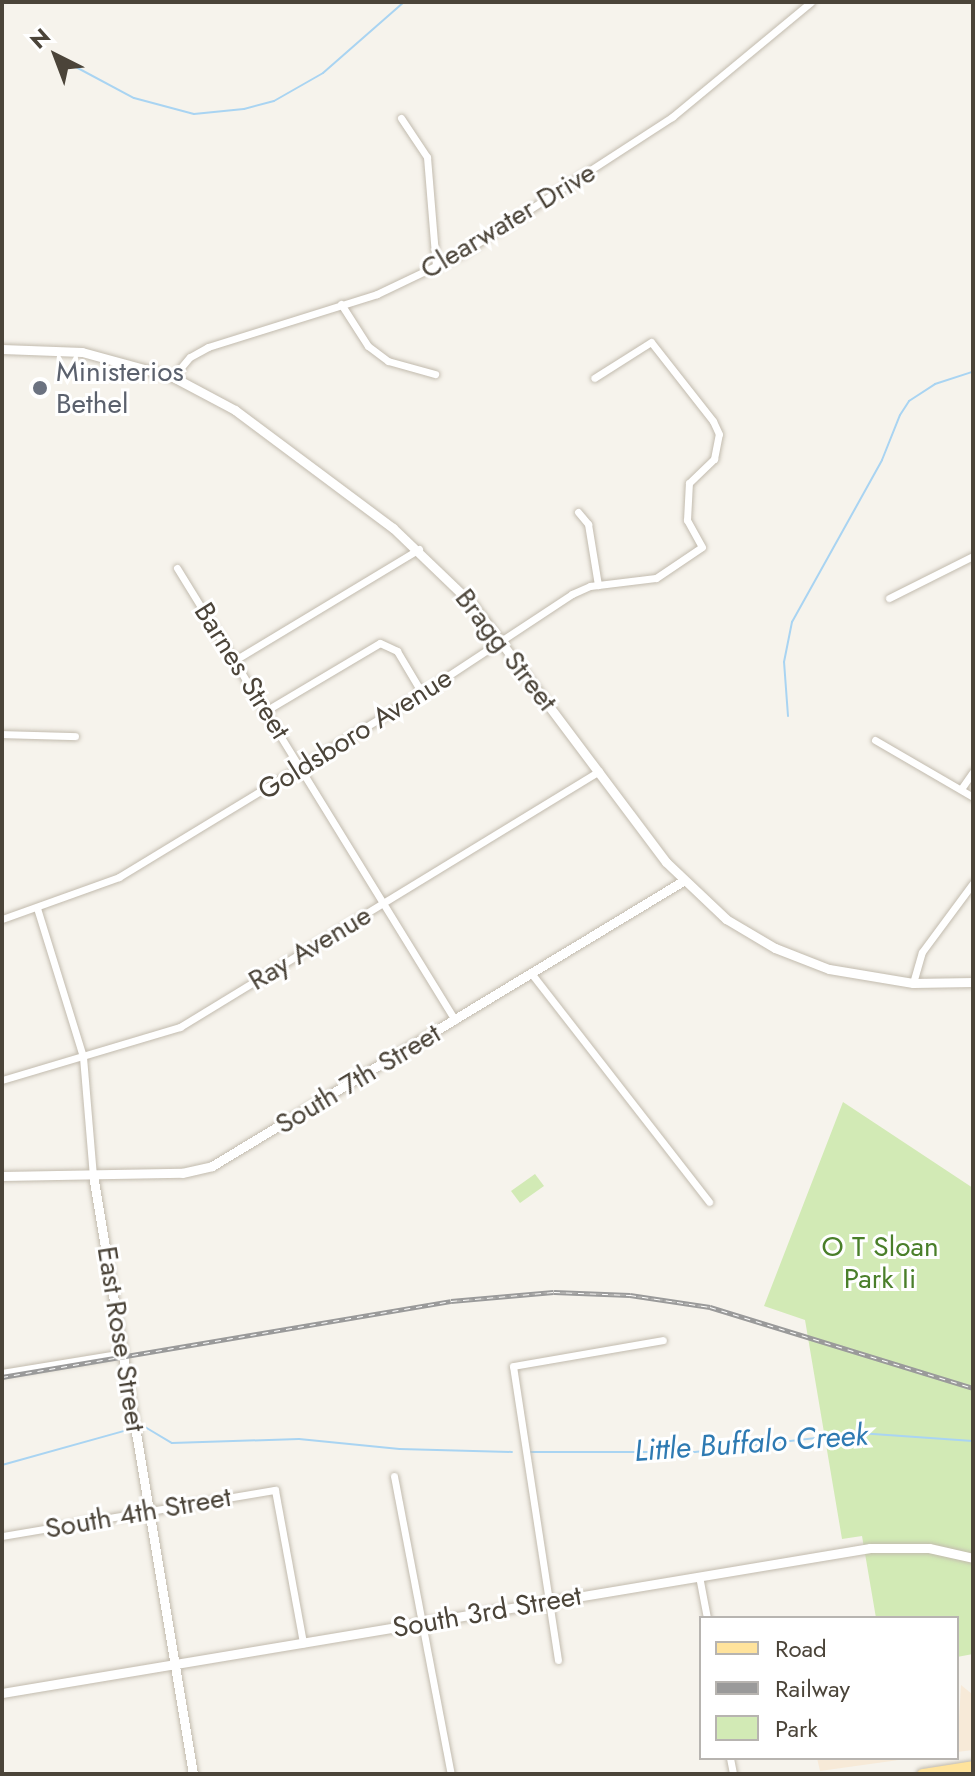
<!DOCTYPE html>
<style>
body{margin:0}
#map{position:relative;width:975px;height:1776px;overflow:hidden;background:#f6f3ec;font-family:Jost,sans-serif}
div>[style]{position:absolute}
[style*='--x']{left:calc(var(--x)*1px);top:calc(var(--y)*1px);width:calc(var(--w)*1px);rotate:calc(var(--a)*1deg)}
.commercial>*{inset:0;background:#f7ead8}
.green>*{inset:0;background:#d2eab5}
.stream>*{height:2px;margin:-1px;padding:0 1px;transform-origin:1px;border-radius:1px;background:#a9d4f2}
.roads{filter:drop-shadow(0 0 2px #c2bbae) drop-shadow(0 0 2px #c2bbae)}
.minor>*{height:7px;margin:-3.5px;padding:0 3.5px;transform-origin:3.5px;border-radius:3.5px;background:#fff}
.tertiary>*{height:9px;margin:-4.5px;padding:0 4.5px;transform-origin:4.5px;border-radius:4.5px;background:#fff}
.primary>*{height:11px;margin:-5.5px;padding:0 5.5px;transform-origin:5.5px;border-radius:5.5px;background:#ffe39c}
.rail>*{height:5px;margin-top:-2.5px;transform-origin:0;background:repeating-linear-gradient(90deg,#fff 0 6px,#9a9a9a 0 12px);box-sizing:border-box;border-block:2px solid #9a9a9a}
.dots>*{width:22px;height:22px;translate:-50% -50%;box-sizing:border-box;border:4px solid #fff;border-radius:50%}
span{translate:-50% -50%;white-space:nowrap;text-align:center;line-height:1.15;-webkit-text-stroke:6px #fff;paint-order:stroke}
.street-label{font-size:28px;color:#4b4439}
.worship-label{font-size:28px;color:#5b616d}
.left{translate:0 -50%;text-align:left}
.park-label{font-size:28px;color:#4a7f2a}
.water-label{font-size:30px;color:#2e7ab2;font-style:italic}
.frame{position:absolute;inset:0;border:4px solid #4b4439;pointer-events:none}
.legend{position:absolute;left:699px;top:1616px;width:260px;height:144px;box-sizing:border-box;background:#fff;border:2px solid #b7b4b0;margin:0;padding:10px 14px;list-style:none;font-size:24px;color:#4b4439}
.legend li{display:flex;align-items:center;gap:16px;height:40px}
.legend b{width:40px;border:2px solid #b7b4b0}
.north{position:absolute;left:16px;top:16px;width:80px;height:80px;-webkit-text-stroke:6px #fff;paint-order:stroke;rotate:318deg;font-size:22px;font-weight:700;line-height:32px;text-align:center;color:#4b4439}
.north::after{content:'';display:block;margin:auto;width:28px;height:36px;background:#4b4439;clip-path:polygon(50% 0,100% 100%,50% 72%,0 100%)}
</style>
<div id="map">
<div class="commercial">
<div style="clip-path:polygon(961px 1685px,972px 1694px,973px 1750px,957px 1752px)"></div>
<div style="clip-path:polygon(817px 1758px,913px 1758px,820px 1771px)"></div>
</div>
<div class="green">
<div style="clip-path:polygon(843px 1102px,973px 1188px,973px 1654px,957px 1657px,957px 1618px,876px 1618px,862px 1536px,842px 1539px,805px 1320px,764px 1306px)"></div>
<div style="clip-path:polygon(535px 1174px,544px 1186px,520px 1203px,511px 1191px)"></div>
</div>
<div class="stream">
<div style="--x:59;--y:58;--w:85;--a:28.1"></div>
<div style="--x:134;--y:98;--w:62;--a:14.9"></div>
<div style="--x:194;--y:114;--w:50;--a:-5.7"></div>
<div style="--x:244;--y:109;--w:31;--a:-15"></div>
<div style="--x:274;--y:101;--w:56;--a:-29.7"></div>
<div style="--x:323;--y:73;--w:108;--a:-41.2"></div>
<div style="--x:788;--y:716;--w:54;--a:-94.2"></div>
<div style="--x:784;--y:662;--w:41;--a:-78.7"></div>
<div style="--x:792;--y:622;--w:185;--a:-60.9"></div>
<div style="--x:882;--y:460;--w:48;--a:-68.2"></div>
<div style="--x:900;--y:415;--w:17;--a:-57"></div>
<div style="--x:909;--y:401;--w:31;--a:-33"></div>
<div style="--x:935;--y:384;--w:40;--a:-18"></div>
<div style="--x:145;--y:1427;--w:31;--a:31"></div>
<div style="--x:172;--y:1443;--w:127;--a:-1.8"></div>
<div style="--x:299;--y:1439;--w:101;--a:5.7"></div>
<div style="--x:400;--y:1449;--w:112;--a:1.5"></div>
<div style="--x:528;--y:1452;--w:167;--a:0"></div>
<div style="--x:695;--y:1452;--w:165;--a:-6.6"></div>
<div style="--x:859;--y:1433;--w:114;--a:4"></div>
<div style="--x:2;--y:1465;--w:127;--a:-15.6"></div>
</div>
<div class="roads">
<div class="minor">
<div style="--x:401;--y:118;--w:47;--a:56.3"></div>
<div style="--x:427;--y:157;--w:110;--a:85.3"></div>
<div style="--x:341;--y:304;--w:50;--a:57.3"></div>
<div style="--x:368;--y:346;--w:25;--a:37"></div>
<div style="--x:388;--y:361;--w:49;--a:15.5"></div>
<div style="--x:173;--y:377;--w:26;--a:-50"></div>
<div style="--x:190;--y:357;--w:21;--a:-29"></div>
<div style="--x:208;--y:347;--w:177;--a:-17.4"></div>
<div style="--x:377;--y:294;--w:93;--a:-25.5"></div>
<div style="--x:461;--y:254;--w:252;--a:-33"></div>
<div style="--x:672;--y:117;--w:180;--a:-39.6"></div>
<div style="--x:578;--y:512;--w:16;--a:50"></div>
<div style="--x:588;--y:524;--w:62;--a:80.7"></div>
<div style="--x:177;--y:568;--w:531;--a:58.41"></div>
<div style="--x:889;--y:598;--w:94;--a:-26.6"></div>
<div style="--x:235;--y:660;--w:215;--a:-31.1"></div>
<div style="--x:267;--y:710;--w:131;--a:-30.7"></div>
<div style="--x:380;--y:643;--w:19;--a:25"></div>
<div style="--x:397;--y:651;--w:49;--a:59.2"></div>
<div style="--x:2;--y:734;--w:73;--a:1.6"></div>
<div style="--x:875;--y:740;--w:113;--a:30.2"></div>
<div style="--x:961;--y:789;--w:21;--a:-55"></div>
<div style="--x:37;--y:908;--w:156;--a:72.8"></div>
<div style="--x:83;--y:1057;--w:118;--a:85.2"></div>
<div style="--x:2;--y:919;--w:124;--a:-19.7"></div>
<div style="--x:119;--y:877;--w:354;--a:-31.3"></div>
<div style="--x:422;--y:693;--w:180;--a:-33.4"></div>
<div style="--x:572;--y:594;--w:20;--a:-24"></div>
<div style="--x:590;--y:586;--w:66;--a:-6.9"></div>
<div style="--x:656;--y:578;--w:55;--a:-34"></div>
<div style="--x:702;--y:547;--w:31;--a:-119"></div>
<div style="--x:687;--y:520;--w:37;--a:-87"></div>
<div style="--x:689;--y:483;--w:35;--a:-44"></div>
<div style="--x:714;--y:459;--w:25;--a:-79"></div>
<div style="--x:719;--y:434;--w:14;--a:-115"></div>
<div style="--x:713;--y:421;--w:100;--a:-128.1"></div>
<div style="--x:651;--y:342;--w:67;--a:147.7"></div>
<div style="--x:531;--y:973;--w:290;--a:52.1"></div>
<div style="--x:913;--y:983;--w:32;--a:-74"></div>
<div style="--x:922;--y:952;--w:86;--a:-53.5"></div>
<div style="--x:2;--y:1080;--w:186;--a:-16.6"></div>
<div style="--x:180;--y:1027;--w:491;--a:-31.4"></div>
<div style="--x:2;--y:1373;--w:123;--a:-9.4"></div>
<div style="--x:394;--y:1476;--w:303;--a:79.2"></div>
<div style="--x:2;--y:1536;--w:277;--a:-9.6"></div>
<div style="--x:275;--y:1490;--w:156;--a:79.6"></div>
<div style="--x:699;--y:1576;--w:43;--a:79.2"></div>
<div style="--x:558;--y:1660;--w:297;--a:-98.7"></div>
<div style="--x:513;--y:1366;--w:152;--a:-9.8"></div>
<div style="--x:730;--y:1758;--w:16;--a:79"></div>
</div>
<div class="tertiary">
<div style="--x:2;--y:349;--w:80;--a:2.1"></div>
<div style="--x:82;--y:352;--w:94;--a:15.4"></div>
<div style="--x:173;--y:377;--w:70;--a:28"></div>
<div style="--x:235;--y:410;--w:197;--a:36.8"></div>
<div style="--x:393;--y:528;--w:111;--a:43.9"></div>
<div style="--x:473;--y:605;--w:321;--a:53.1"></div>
<div style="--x:666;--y:862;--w:83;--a:43.5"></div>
<div style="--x:726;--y:919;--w:57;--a:30.6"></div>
<div style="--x:775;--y:948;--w:58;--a:21.3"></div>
<div style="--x:829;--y:969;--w:85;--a:9.5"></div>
<div style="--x:913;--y:983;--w:60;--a:-1"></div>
<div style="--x:93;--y:1175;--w:607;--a:80.52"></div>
<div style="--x:2;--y:1176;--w:180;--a:-1"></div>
<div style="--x:182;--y:1173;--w:31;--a:-13"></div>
<div style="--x:212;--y:1166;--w:551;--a:-31.18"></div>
<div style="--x:2;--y:1693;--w:880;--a:-9.48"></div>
<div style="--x:870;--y:1548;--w:59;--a:0"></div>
<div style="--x:929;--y:1548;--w:45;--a:12.8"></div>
</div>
<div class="primary">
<div style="--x:922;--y:1774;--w:52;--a:-8.9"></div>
</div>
</div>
<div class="rail">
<div style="--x:2;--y:1377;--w:455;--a:-9.6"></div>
<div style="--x:451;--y:1301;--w:103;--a:-5"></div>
<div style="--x:554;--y:1292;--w:76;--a:2.3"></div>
<div style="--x:630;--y:1295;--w:81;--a:8.5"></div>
<div style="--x:710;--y:1307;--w:275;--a:17.1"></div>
</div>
<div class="dots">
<div style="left:40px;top:388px;background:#6b7280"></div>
</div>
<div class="street-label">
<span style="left:508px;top:221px;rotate:-31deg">Clearwater Drive</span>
<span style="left:506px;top:650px;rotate:52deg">Bragg Street</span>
<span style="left:242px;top:671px;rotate:58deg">Barnes Street</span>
<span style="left:355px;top:734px;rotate:-32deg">Goldsboro Avenue</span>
<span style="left:310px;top:948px;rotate:-31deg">Ray Avenue</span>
<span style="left:358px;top:1079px;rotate:-31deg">South 7th Street</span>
<span style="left:121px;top:1339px;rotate:81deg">East Rose Street</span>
<span style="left:138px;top:1513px;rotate:-10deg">South 4th Street</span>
<span style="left:487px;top:1612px;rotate:-10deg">South 3rd Street</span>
</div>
<div class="worship-label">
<span class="left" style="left:56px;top:388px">Ministerios<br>Bethel</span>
</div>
<div class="park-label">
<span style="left:880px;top:1263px">O T Sloan<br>Park Ii</span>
</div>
<div class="water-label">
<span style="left:751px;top:1443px;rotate:-4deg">Little Buffalo Creek</span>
</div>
<div class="frame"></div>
<ul class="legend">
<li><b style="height:10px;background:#ffe39c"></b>Road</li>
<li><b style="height:10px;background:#9a9a9a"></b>Railway</li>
<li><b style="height:22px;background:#d2eab5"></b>Park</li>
</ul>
<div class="north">N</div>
</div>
